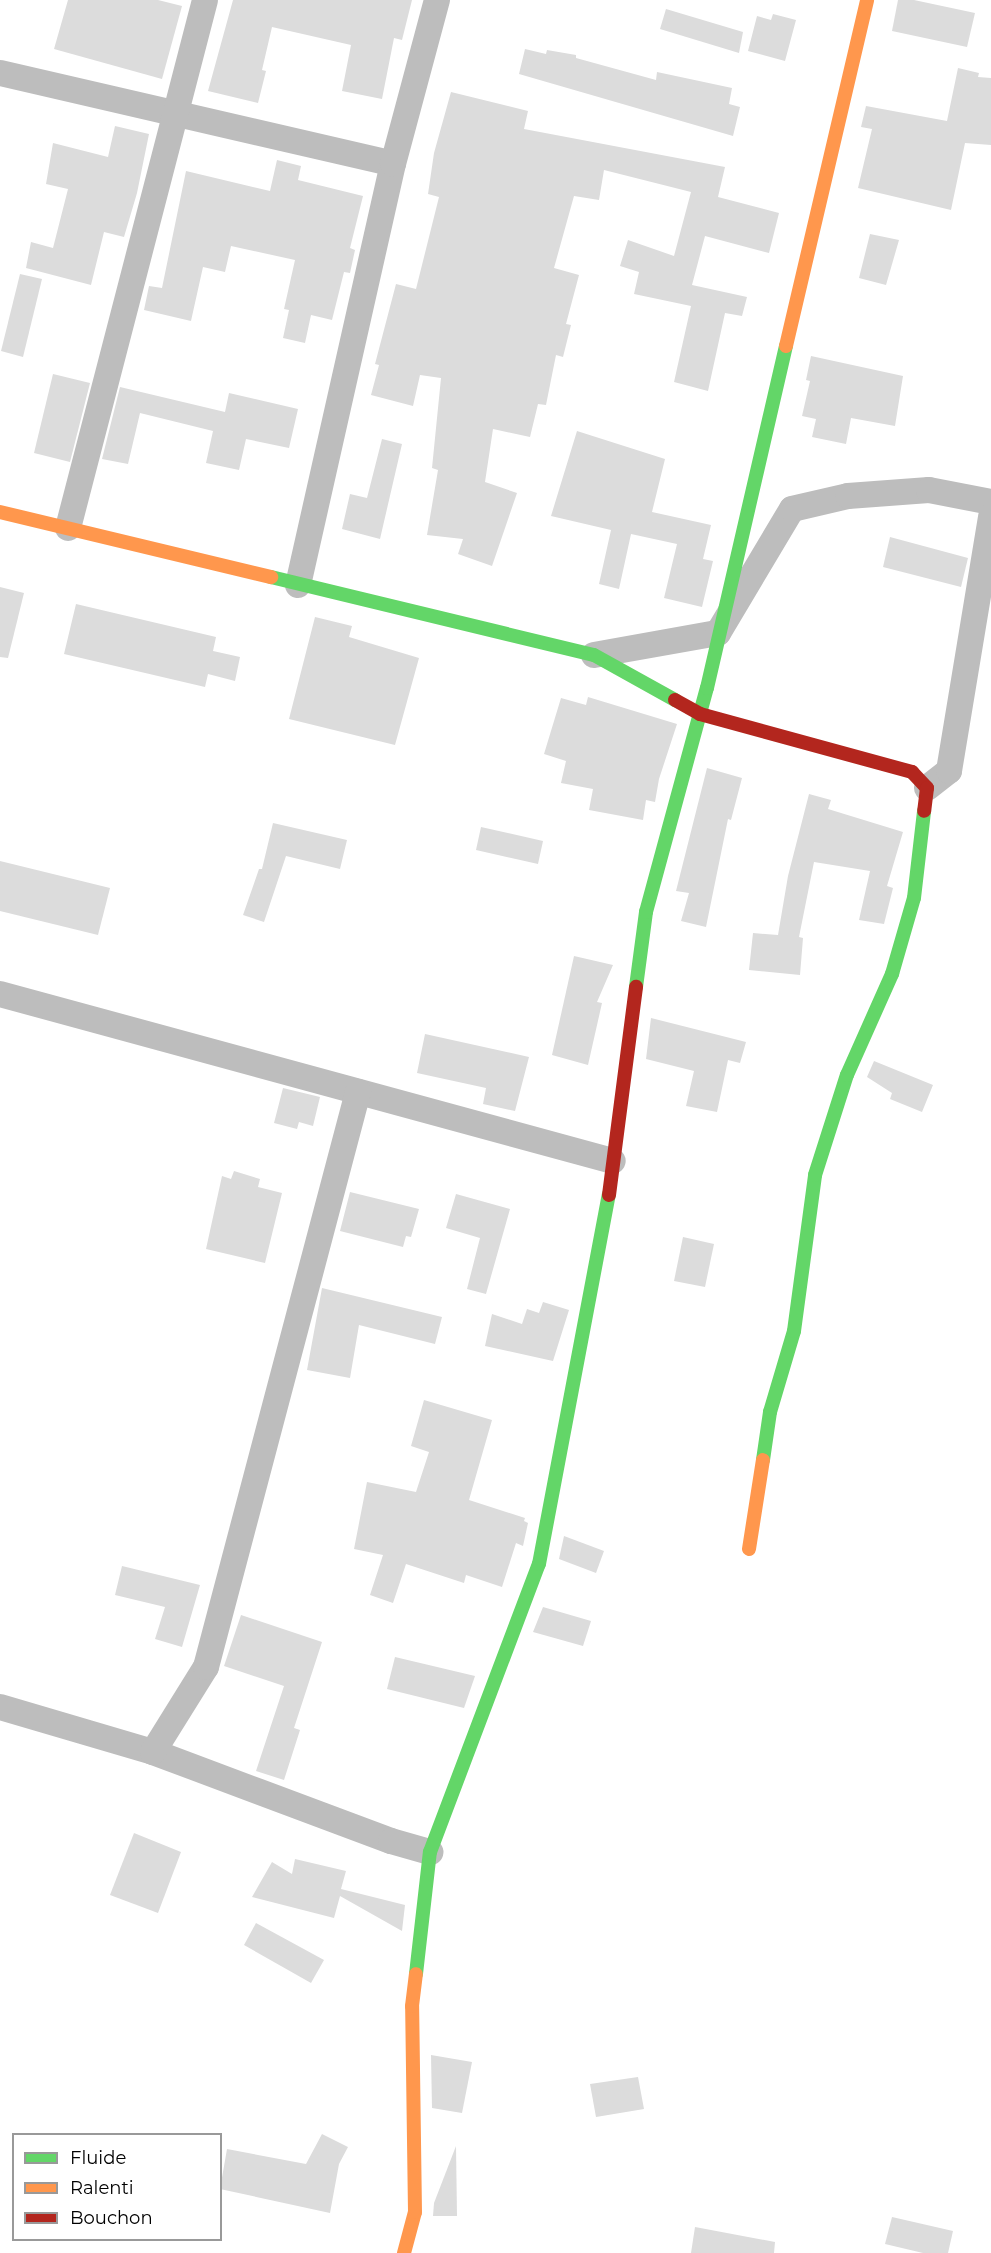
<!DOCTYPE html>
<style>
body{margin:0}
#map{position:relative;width:991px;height:2253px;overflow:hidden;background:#fff;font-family:Montserrat,sans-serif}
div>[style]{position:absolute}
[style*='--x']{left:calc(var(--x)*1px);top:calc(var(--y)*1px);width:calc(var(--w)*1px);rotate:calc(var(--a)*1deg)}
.building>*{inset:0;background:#dcdcdc}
.street>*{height:26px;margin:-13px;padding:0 13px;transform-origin:13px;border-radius:13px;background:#bdbdbd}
.fast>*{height:14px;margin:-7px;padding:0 7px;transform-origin:7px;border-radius:7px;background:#63d668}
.slow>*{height:14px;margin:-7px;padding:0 7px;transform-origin:7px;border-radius:7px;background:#ff974d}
.jam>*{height:14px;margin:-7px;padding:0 7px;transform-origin:7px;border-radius:7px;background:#b3261e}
span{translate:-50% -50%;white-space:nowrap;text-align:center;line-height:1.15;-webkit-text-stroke:4.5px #fff;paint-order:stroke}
.legend{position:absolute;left:12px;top:2133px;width:210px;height:108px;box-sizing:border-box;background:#fff;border:2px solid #999;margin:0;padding:8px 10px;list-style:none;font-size:18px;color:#000}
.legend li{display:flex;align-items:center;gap:12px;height:30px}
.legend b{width:30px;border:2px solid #999}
</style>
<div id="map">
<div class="building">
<div style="clip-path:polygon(68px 0,158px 0,182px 6px,162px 79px,54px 49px)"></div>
<div style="clip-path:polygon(233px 0,412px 0,402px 40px,394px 38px,382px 99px,342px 91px,351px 45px,272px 27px,262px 70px,266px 71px,258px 103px,208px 91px)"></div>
<div style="clip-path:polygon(898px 0,914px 0,975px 13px,967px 47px,892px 31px)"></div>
<div style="clip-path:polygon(666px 9px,743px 32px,739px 53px,660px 29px)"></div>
<div style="clip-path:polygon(773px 14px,796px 20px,785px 61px,748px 51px,757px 16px,771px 20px)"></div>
<div style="clip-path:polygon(525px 49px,546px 54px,547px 50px,576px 55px,576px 58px,656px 80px,657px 72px,732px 88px,729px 104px,740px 107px,733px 136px,519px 74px)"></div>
<div style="clip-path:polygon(958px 68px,979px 73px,978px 77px,991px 78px,991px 145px,965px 143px,951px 210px,858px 188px,872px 129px,861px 127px,866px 106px,947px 121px)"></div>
<div style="clip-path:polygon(451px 92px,528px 111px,524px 129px,725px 167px,718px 197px,779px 213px,769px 253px,705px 236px,692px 285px,747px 297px,742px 316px,725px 313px,708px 391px,674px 382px,691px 306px,634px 294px,639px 272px,620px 266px,628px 240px,674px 256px,691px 192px,604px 170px,599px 200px,574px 196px,554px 268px,579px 275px,566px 324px,571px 325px,563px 357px,556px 355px,546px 405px,538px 404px,530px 437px,493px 429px,485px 482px,517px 493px,492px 566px,458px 554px,463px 539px,427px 535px,438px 470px,432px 468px,441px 378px,420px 375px,413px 406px,371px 395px,379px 365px,375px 364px,396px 284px,416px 289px,439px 197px,428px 194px,434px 153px)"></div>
<div style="clip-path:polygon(115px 126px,149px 134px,137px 193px,124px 237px,104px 232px,91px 285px,26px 268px,31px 242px,53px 248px,68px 189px,46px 184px,53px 143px,108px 157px)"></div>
<div style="clip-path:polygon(277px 160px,301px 166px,298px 180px,363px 196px,350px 248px,355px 250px,350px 273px,344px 272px,332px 320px,311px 315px,305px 343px,283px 338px,289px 310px,284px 309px,295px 260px,231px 246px,225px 272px,203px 267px,191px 321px,144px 310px,149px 286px,162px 288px,186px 171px,270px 191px)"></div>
<div style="clip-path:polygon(870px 234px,899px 240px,886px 285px,859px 278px)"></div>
<div style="clip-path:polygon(20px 274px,42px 279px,23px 357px,1px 351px)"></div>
<div style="clip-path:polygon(811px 356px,903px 376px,895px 426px,851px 418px,846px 444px,812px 437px,816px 419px,802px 416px,810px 381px,806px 380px)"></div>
<div style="clip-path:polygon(53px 374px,90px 383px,70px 462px,34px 453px)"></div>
<div style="clip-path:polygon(120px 387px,225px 412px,229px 393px,298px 409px,289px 448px,246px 439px,239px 470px,206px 463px,213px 431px,140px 413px,128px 464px,102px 459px)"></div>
<div style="clip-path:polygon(577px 431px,665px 459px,652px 512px,711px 525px,703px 559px,713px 561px,702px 607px,664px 598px,677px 544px,631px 534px,619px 589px,599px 584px,611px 530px,551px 516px)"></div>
<div style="clip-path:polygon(382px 439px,402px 444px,380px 539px,342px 529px,350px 494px,367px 498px)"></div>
<div style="clip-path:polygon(890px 537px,968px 558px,961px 587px,883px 567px)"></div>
<div style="clip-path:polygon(0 587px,24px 593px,8px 658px,0 657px)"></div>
<div style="clip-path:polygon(76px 604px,216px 637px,213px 651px,240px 657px,235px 681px,208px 674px,205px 687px,64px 654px)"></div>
<div style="clip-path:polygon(315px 617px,352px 626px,349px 637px,419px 658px,395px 745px,289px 719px)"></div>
<div style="clip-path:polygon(588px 697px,677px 724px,659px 779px,655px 802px,646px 800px,643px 820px,589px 810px,593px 789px,561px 783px,566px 761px,544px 754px,561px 698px,586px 705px)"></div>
<div style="clip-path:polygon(707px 768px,742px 778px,731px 820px,728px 819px,706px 927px,681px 921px,689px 893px,676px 891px)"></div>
<div style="clip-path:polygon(809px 794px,831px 800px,828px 809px,903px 832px,887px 886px,893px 888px,884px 924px,859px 920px,870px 871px,814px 862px,799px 937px,803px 938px,800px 975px,749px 970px,753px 933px,778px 935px,788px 876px)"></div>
<div style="clip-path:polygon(273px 823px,347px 840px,340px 869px,286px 856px,264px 922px,243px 915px,259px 869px,262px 869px)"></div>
<div style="clip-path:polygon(481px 827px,543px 841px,538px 864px,476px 850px)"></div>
<div style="clip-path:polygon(0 861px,110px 888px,98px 935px,0 911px)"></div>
<div style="clip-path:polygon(574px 956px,613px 965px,597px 1002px,602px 1003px,588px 1065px,552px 1055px)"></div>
<div style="clip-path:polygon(651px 1018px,746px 1042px,740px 1063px,728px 1060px,717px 1112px,686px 1106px,694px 1071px,646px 1059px)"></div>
<div style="clip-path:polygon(425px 1034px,529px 1057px,515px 1111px,483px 1104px,486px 1088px,417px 1073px)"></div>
<div style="clip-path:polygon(874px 1061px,933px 1085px,922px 1112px,890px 1099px,892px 1093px,867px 1077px)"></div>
<div style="clip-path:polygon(283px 1088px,320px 1097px,313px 1126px,299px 1122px,297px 1129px,274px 1123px)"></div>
<div style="clip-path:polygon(234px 1171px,260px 1179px,258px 1187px,282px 1193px,265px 1263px,206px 1249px,222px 1176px,231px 1179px)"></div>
<div style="clip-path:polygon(350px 1192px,419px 1209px,411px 1237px,406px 1236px,403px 1247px,340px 1231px)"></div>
<div style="clip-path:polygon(456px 1194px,510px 1209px,486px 1294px,467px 1289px,480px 1238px,446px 1228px)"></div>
<div style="clip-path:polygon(683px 1237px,714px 1244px,705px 1287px,674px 1281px)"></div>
<div style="clip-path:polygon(322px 1288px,442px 1317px,435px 1344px,359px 1325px,350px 1378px,307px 1370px)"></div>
<div style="clip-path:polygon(543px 1302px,569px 1310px,553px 1361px,485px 1346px,492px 1314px,522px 1324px,527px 1309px,539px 1313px)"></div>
<div style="clip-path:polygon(424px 1400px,492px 1420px,469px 1500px,525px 1518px,524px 1521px,528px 1523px,523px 1546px,516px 1543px,502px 1587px,466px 1575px,464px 1583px,406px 1564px,393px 1603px,370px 1595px,383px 1555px,354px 1549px,367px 1482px,416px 1492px,429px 1452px,411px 1446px)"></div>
<div style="clip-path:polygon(564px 1536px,604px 1551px,596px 1573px,559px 1559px)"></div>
<div style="clip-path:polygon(122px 1566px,200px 1585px,182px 1647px,155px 1639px,165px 1607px,115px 1595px)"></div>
<div style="clip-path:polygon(543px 1607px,591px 1621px,583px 1646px,533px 1632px)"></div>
<div style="clip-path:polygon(241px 1615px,322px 1642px,294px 1728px,300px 1730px,284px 1780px,256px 1771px,284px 1686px,224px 1666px)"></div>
<div style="clip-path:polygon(395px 1657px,475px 1676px,464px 1708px,387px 1689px)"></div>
<div style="clip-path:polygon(134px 1833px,181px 1852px,158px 1913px,110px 1895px)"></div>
<div style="clip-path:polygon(295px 1859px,346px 1871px,341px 1889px,405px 1905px,402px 1931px,340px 1896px,334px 1918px,252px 1897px,272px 1862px,292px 1874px)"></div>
<div style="clip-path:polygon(256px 1923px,324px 1960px,311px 1983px,244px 1945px)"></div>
<div style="clip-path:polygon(431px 2055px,472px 2062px,462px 2113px,432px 2108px)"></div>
<div style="clip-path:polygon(638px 2077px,644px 2109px,596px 2117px,590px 2084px)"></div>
<div style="clip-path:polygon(322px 2134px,348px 2147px,339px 2164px,330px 2213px,220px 2189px,227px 2149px,306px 2164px)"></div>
<div style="clip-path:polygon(456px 2146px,457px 2216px,433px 2216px,434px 2203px)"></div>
<div style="clip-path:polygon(892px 2217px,953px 2231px,948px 2253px,923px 2253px,885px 2244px)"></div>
<div style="clip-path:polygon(695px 2227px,775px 2242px,774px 2253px,691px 2253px)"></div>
</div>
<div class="street">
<div style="--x:0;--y:73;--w:403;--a:13"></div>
<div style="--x:68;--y:528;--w:545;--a:-75.45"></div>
<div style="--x:298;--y:585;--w:432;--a:-77.3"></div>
<div style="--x:393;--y:164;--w:170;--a:-75"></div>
<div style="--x:594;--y:655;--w:126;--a:-10.1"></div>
<div style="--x:718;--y:633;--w:144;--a:-59.2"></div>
<div style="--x:792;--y:509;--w:57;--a:-13.1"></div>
<div style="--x:848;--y:496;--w:81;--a:-4.2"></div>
<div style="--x:929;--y:490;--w:63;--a:11"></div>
<div style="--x:927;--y:788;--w:28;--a:-38"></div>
<div style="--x:949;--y:771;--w:258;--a:-80.6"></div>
<div style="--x:0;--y:994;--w:635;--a:15.24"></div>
<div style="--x:0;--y:1707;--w:159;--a:16.4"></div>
<div style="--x:153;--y:1752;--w:254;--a:20.5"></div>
<div style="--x:391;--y:1841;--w:41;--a:15.8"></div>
<div style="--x:153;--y:1752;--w:100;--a:-58.1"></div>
<div style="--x:206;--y:1667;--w:595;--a:-75.19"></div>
</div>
<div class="fast">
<div style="--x:271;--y:577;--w:332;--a:13.6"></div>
<div style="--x:594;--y:655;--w:93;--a:29.1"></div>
<div style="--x:636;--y:987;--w:76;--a:-82.4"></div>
<div style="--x:646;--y:912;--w:232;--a:-74.8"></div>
<div style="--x:707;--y:688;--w:351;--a:-77"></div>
<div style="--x:763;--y:1460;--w:49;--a:-81.7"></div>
<div style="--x:770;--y:1412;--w:84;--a:-73.5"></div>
<div style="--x:794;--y:1331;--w:157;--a:-82.3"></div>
<div style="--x:815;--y:1175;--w:105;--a:-72.3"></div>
<div style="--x:847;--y:1075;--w:111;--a:-66"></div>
<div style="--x:892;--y:974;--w:79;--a:-73.9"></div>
<div style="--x:914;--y:898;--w:88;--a:-83.4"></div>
<div style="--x:416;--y:1974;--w:123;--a:-83.5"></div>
<div style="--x:430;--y:1852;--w:308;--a:-69.3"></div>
<div style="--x:539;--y:1564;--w:376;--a:-79.3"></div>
</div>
<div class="slow">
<div style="--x:786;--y:346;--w:355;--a:-76.8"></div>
<div style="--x:0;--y:512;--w:279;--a:13.5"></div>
<div style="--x:749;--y:1549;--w:90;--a:-81.1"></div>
<div style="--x:404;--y:2253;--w:42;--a:-75"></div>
<div style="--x:415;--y:2212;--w:206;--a:-90.8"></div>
<div style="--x:412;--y:2006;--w:32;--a:-83"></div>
</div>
<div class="jam">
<div style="--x:675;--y:700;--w:29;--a:29"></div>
<div style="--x:700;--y:714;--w:220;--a:15.3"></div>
<div style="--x:912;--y:772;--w:22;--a:47"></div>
<div style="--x:927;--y:788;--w:23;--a:97"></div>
<div style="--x:609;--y:1195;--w:210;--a:-82.6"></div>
</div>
<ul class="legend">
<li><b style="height:8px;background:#63d668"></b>Fluide</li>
<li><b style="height:8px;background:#ff974d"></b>Ralenti</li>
<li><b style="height:8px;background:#b3261e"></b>Bouchon</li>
</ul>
</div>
